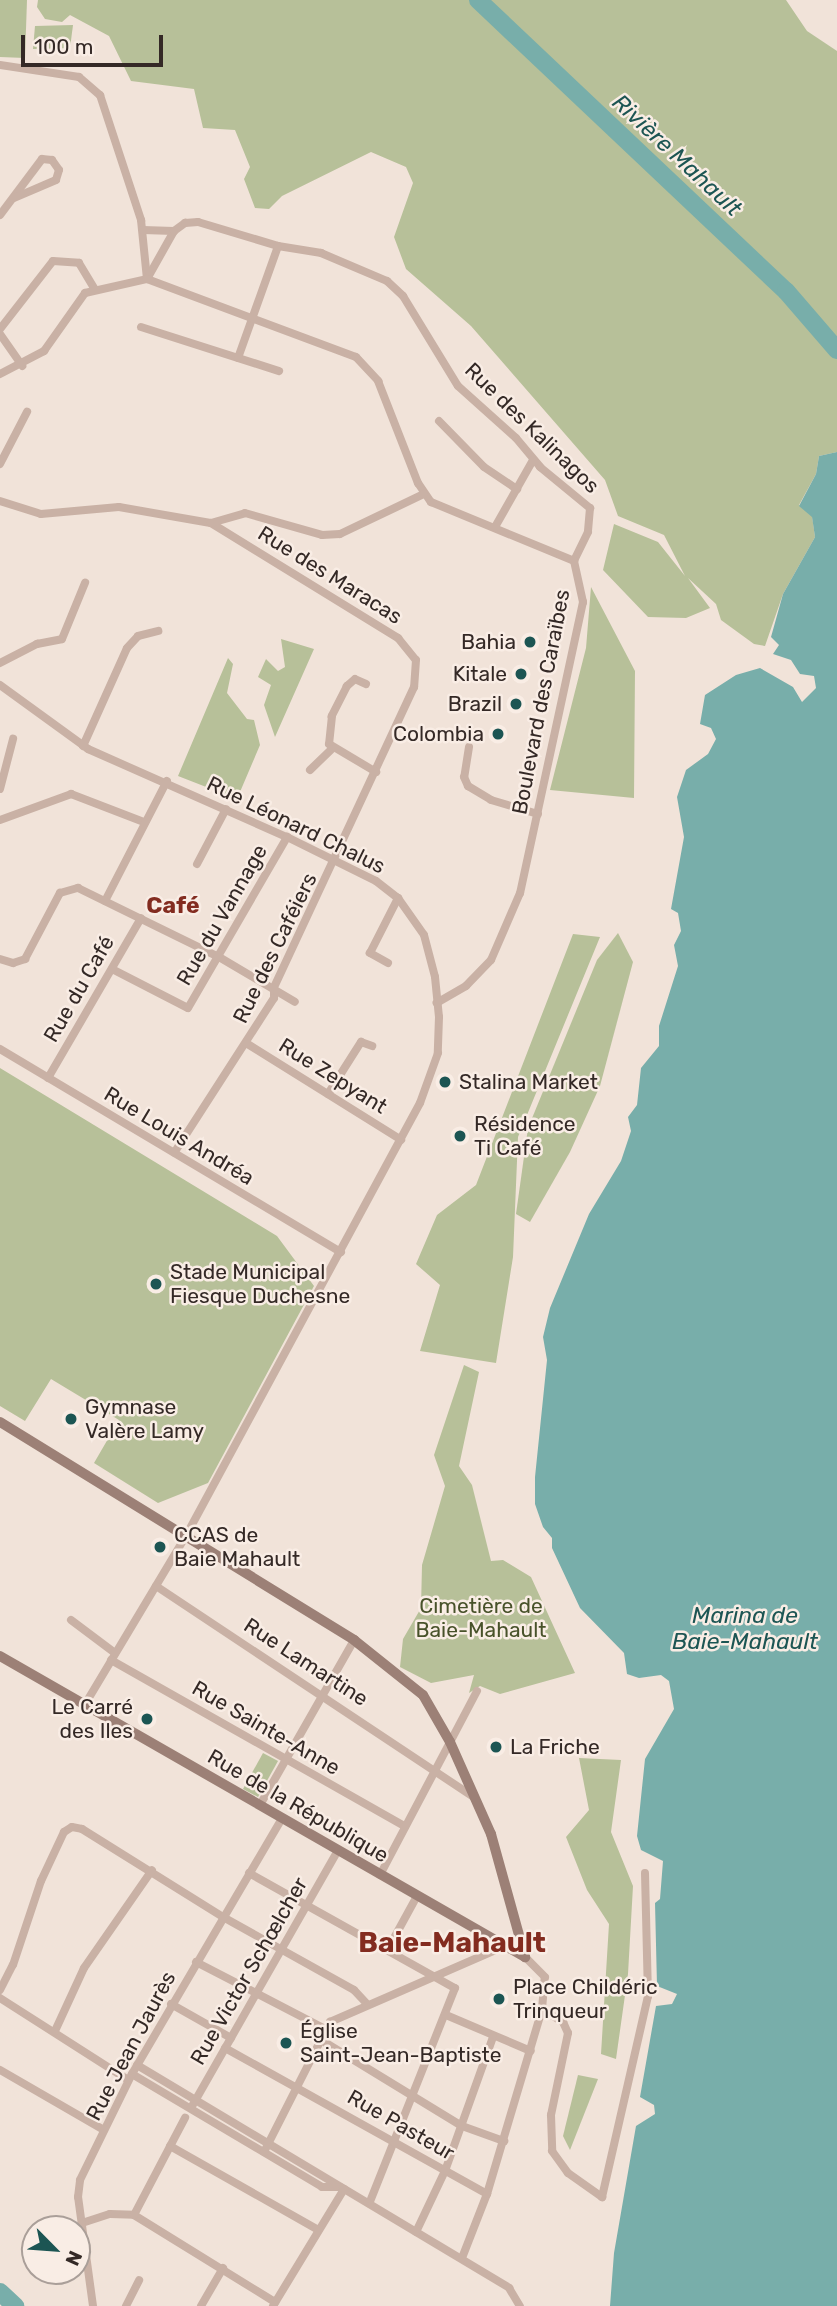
<!DOCTYPE html>
<meta charset="utf-8">
<style>
body{margin:0}
#map{position:relative;width:837px;height:2306px;overflow:hidden;background:#f1e3d9;font-family:Rubik,sans-serif}
div>[style]{position:absolute}
[style*='--x']{left:calc(var(--x)*1px);top:calc(var(--y)*1px);width:calc(var(--w)*1px);rotate:calc(var(--a)*1deg)}
.green>*{inset:0;background:#b7c099}
.water>*{inset:0;background:#78aeaa}
.river>*{height:18px;margin:-9px;padding:0 9px;transform-origin:9px;border-radius:9px;background:#78aeaa}
.street>*{height:8px;margin:-4px;padding:0 4px;transform-origin:4px;border-radius:4px;background:#c9b1a5}
.secondary>*{height:10px;margin:-5px;padding:0 5px;transform-origin:5px;border-radius:5px;background:#9c8076}
.dots>*{width:19px;height:19px;translate:-50% -50%;box-sizing:border-box;border:4px solid #f9ede5;border-radius:50%}
span{translate:-50% -50%;white-space:nowrap;text-align:center;line-height:1.15;-webkit-text-stroke:5px #f9ede5;paint-order:stroke}
.street-label{font-size:21px;color:#342926}
.poi-label{font-size:21px;color:#342926}
.right{translate:-100% -50%;text-align:right}
.left{translate:0 -50%;text-align:left}
.park-label{font-size:21px;color:#48522a}
.water-label{font-size:23px;color:#1c5553;font-style:italic}
.neighbourhood-label{font-size:23px;color:#832c20;font-weight:700}
.district-label{font-size:28px;color:#832c20;font-weight:700}
.north{position:absolute;left:21px;top:2215px;width:70px;height:70px;box-sizing:border-box;background:#f9ede5;border:2px solid #aa9f99;border-radius:50%;rotate:115deg;font-size:19px;font-weight:700;line-height:28px;text-align:center;color:#342926}
.north::after{content:'';display:block;margin:auto;width:24px;height:32px;background:#1c5553;clip-path:polygon(50% 0,100% 100%,50% 72%,0 100%)}
.scale{position:absolute;left:21px;top:35px;width:142px;height:32px;box-sizing:border-box;border:4px solid #342926;border-top:0;padding-left:9px;font-size:21px;line-height:24px;white-space:nowrap;color:#342926;-webkit-text-stroke:5px #f9ede5;paint-order:stroke}
</style>
<div id="map">
<div class="green">
<div style="clip-path:polygon(0 0,27px 0,25px 58px,0 57px)"></div>
<div style="clip-path:polygon(38px 0,786px 0,807px 31px,837px 51px,837px 452px,819px 456px,816px 474px,799px 505px,812px 516px,815px 537px,783px 594px,765px 646px,754px 644px,721px 620px,716px 604px,688px 578px,710px 608px,686px 618px,648px 617px,603px 570px,614px 524px,658px 542px,685px 576px,664px 535px,618px 516px,605px 480px,471px 326px,406px 269px,394px 237px,413px 183px,406px 167px,371px 152px,282px 196px,269px 209px,255px 208px,244px 179px,250px 167px,235px 130px,203px 128px,194px 89px,131px 81px,109px 36px,70px 15px,62px 22px,45px 19px,37px 7px)"></div>
<div style="clip-path:polygon(73px 25px,70px 48px,33px 49px,35px 26px)"></div>
<div style="clip-path:polygon(591px 587px,635px 671px,634px 798px,550px 790px,586px 648px)"></div>
<div style="clip-path:polygon(281px 639px,314px 649px,275px 737px,264px 705px,271px 685px,258px 677px,266px 659px,278px 671px,285px 667px)"></div>
<div style="clip-path:polygon(228px 658px,233px 664px,227px 693px,247px 719px,254px 720px,260px 745px,237px 799px,178px 776px)"></div>
<div style="clip-path:polygon(618px 933px,633px 962px,600px 1086px,570px 1152px,530px 1222px,516px 1214px,528px 1128px,597px 960px)"></div>
<div style="clip-path:polygon(573px 934px,600px 937px,518px 1137px,513px 1257px,496px 1363px,420px 1351px,440px 1285px,416px 1264px,437px 1215px,476px 1185px)"></div>
<div style="clip-path:polygon(0 1068px,277px 1236px,314px 1286px,208px 1483px,158px 1503px,94px 1463px,119px 1420px,51px 1379px,25px 1421px,0 1406px)"></div>
<div style="clip-path:polygon(464px 1365px,479px 1372px,459px 1466px,472px 1485px,491px 1561px,503px 1560px,531px 1577px,575px 1673px,500px 1694px,480px 1686px,469px 1693px,474px 1675px,431px 1683px,400px 1667px,403px 1639px,421px 1608px,422px 1565px,445px 1486px,434px 1455px)"></div>
<div style="clip-path:polygon(263px 1753px,278px 1761px,258px 1797px,243px 1789px)"></div>
<div style="clip-path:polygon(579px 1758px,621px 1760px,611px 1832px,633px 1886px,628px 1974px,616px 2059px,601px 2054px,609px 1924px,587px 1890px,566px 1837px,589px 1810px)"></div>
<div style="clip-path:polygon(578px 2075px,598px 2079px,570px 2150px,563px 2136px)"></div>
</div>
<div class="water">
<div style="clip-path:polygon(837px 452px,837px 2306px,610px 2306px,614px 2253px,636px 2126px,655px 2114px,654px 2105px,640px 2097px,656px 2006px,672px 2004px,677px 1994px,657px 1986px,655px 1903px,660px 1899px,663px 1861px,641px 1850px,637px 1836px,645px 1759px,674px 1709px,669px 1681px,661px 1675px,639px 1678px,627px 1674px,624px 1653px,580px 1608px,552px 1548px,552px 1538px,543px 1527px,535px 1504px,535px 1477px,547px 1360px,543px 1337px,550px 1308px,589px 1214px,621px 1161px,631px 1131px,628px 1117px,637px 1105px,641px 1068px,659px 1046px,659px 1026px,678px 966px,674px 945px,681px 931px,678px 913px,671px 909px,684px 837px,677px 797px,686px 770px,708px 754px,716px 739px,711px 728px,700px 724px,705px 695px,736px 675px,760px 668px,793px 687px,802px 702px,816px 688px,814px 676px,800px 674px,791px 660px,773px 654px,779px 645px,771px 637px,783px 594px,815px 537px,812px 517px,799px 506px,816px 474px,819px 456px)"></div>
</div>
<div class="river">
<div style="--x:478;--y:0;--w:424;--a:43.4"></div>
<div style="--x:786;--y:291;--w:78;--a:49.2"></div>
<div style="--x:0;--y:2292;--w:21;--a:43"></div>
</div>
<div class="street">
<div style="--x:0;--y:65;--w:80;--a:8.6"></div>
<div style="--x:79;--y:77;--w:28;--a:41"></div>
<div style="--x:100;--y:95;--w:132;--a:71.8"></div>
<div style="--x:141;--y:220;--w:59;--a:84.2"></div>
<div style="--x:0;--y:215;--w:70;--a:-53.1"></div>
<div style="--x:42;--y:159;--w:10;--a:6"></div>
<div style="--x:52;--y:160;--w:12;--a:55"></div>
<div style="--x:59;--y:170;--w:10;--a:107"></div>
<div style="--x:56;--y:180;--w:46;--a:156.8"></div>
<div style="--x:143;--y:230;--w:31;--a:2"></div>
<div style="--x:147;--y:279;--w:55;--a:-60.6"></div>
<div style="--x:174;--y:231;--w:14;--a:-36"></div>
<div style="--x:185;--y:223;--w:13;--a:-4"></div>
<div style="--x:198;--y:222;--w:84;--a:16.7"></div>
<div style="--x:278;--y:246;--w:44;--a:9.2"></div>
<div style="--x:321;--y:253;--w:72;--a:23"></div>
<div style="--x:387;--y:281;--w:22;--a:43"></div>
<div style="--x:403;--y:296;--w:105;--a:58.6"></div>
<div style="--x:458;--y:386;--w:78;--a:41.9"></div>
<div style="--x:516;--y:438;--w:38;--a:50"></div>
<div style="--x:540;--y:467;--w:65;--a:39.4"></div>
<div style="--x:590;--y:508;--w:24;--a:95"></div>
<div style="--x:588;--y:532;--w:32;--a:116"></div>
<div style="--x:141;--y:327;--w:145;--a:17.7"></div>
<div style="--x:0;--y:329;--w:86;--a:-52.1"></div>
<div style="--x:53;--y:261;--w:26;--a:4"></div>
<div style="--x:79;--y:263;--w:29;--a:59"></div>
<div style="--x:0;--y:334;--w:39;--a:55"></div>
<div style="--x:238;--y:358;--w:119;--a:-70.3"></div>
<div style="--x:0;--y:374;--w:50;--a:-27.6"></div>
<div style="--x:44;--y:351;--w:71;--a:-54.7"></div>
<div style="--x:85;--y:293;--w:64;--a:-12.7"></div>
<div style="--x:147;--y:279;--w:223;--a:20.5"></div>
<div style="--x:356;--y:357;--w:33;--a:47"></div>
<div style="--x:378;--y:381;--w:110;--a:68.6"></div>
<div style="--x:418;--y:483;--w:23;--a:56"></div>
<div style="--x:431;--y:502;--w:155;--a:22.4"></div>
<div style="--x:574;--y:561;--w:42;--a:77.6"></div>
<div style="--x:583;--y:602;--w:298;--a:102.2"></div>
<div style="--x:520;--y:893;--w:73;--a:113.4"></div>
<div style="--x:491;--y:960;--w:36;--a:134"></div>
<div style="--x:466;--y:986;--w:34;--a:150"></div>
<div style="--x:439;--y:421;--w:64;--a:45.6"></div>
<div style="--x:484;--y:467;--w:40;--a:34"></div>
<div style="--x:0;--y:464;--w:59;--a:-62.6"></div>
<div style="--x:0;--y:501;--w:43;--a:17.6"></div>
<div style="--x:41;--y:514;--w:78;--a:-5.1"></div>
<div style="--x:119;--y:507;--w:93;--a:9.9"></div>
<div style="--x:211;--y:523;--w:220;--a:31.6"></div>
<div style="--x:398;--y:638;--w:28;--a:51"></div>
<div style="--x:416;--y:660;--w:27;--a:94"></div>
<div style="--x:414;--y:687;--w:331;--a:115"></div>
<div style="--x:274;--y:987;--w:11;--a:90"></div>
<div style="--x:274;--y:998;--w:184;--a:122.8"></div>
<div style="--x:211;--y:523;--w:35;--a:-16"></div>
<div style="--x:245;--y:513;--w:80;--a:15.9"></div>
<div style="--x:322;--y:535;--w:18;--a:-3"></div>
<div style="--x:340;--y:534;--w:93;--a:-25.5"></div>
<div style="--x:495;--y:527;--w:77;--a:-60.4"></div>
<div style="--x:0;--y:663;--w:42;--a:-27.2"></div>
<div style="--x:37;--y:644;--w:25;--a:-11"></div>
<div style="--x:62;--y:639;--w:61;--a:-67.7"></div>
<div style="--x:366;--y:684;--w:12;--a:-156"></div>
<div style="--x:355;--y:679;--w:11;--a:139"></div>
<div style="--x:347;--y:686;--w:34;--a:117"></div>
<div style="--x:332;--y:716;--w:28;--a:96"></div>
<div style="--x:329;--y:744;--w:55;--a:30.8"></div>
<div style="--x:0;--y:685;--w:109;--a:36"></div>
<div style="--x:88;--y:749;--w:218;--a:23.9"></div>
<div style="--x:287;--y:837;--w:99;--a:26.3"></div>
<div style="--x:376;--y:881;--w:28;--a:38"></div>
<div style="--x:398;--y:898;--w:45;--a:54.9"></div>
<div style="--x:424;--y:935;--w:43;--a:75.3"></div>
<div style="--x:435;--y:977;--w:40;--a:84.3"></div>
<div style="--x:439;--y:1017;--w:36;--a:92"></div>
<div style="--x:438;--y:1053;--w:53;--a:109.8"></div>
<div style="--x:420;--y:1103;--w:490;--a:118.4"></div>
<div style="--x:187;--y:1534;--w:197;--a:120.9"></div>
<div style="--x:83;--y:746;--w:107;--a:-65.8"></div>
<div style="--x:127;--y:648;--w:16;--a:-47"></div>
<div style="--x:138;--y:636;--w:21;--a:-14"></div>
<div style="--x:469;--y:747;--w:30;--a:99"></div>
<div style="--x:464;--y:777;--w:10;--a:66"></div>
<div style="--x:468;--y:786;--w:27;--a:31"></div>
<div style="--x:491;--y:800;--w:49;--a:16.6"></div>
<div style="--x:310;--y:770;--w:29;--a:-44"></div>
<div style="--x:0;--y:789;--w:52;--a:-75.4"></div>
<div style="--x:0;--y:820;--w:76;--a:-20.1"></div>
<div style="--x:71;--y:794;--w:78;--a:21"></div>
<div style="--x:197;--y:864;--w:62;--a:-62.2"></div>
<div style="--x:105;--y:901;--w:135;--a:-62.7"></div>
<div style="--x:0;--y:959;--w:14;--a:17"></div>
<div style="--x:13;--y:963;--w:13;--a:-18"></div>
<div style="--x:25;--y:959;--w:75;--a:-62.1"></div>
<div style="--x:60;--y:893;--w:19;--a:-16"></div>
<div style="--x:78;--y:888;--w:157;--a:26.1"></div>
<div style="--x:219;--y:957;--w:88;--a:30.6"></div>
<div style="--x:388;--y:963;--w:21;--a:-151"></div>
<div style="--x:370;--y:953;--w:62;--a:-63"></div>
<div style="--x:112;--y:969;--w:85;--a:27.2"></div>
<div style="--x:188;--y:1008;--w:198;--a:-59.9"></div>
<div style="--x:246;--y:1043;--w:183;--a:32"></div>
<div style="--x:0;--y:1049;--w:397;--a:30.8"></div>
<div style="--x:48;--y:1078;--w:185;--a:-59.8"></div>
<div style="--x:328;--y:1094;--w:62;--a:-57.6"></div>
<div style="--x:361;--y:1042;--w:12;--a:20"></div>
<div style="--x:156;--y:1586;--w:382;--a:33.6"></div>
<div style="--x:71;--y:1620;--w:55;--a:36.9"></div>
<div style="--x:111;--y:1660;--w:338;--a:29.5"></div>
<div style="--x:260;--y:1805;--w:190;--a:-60.3"></div>
<div style="--x:249;--y:1873;--w:236;--a:29.2"></div>
<div style="--x:455;--y:1988;--w:232;--a:111.7"></div>
<div style="--x:380;--y:1875;--w:208;--a:-62.2"></div>
<div style="--x:388;--y:1949;--w:60;--a:-61.3"></div>
<div style="--x:196;--y:1962;--w:145;--a:27.4"></div>
<div style="--x:0;--y:1990;--w:28;--a:-63"></div>
<div style="--x:13;--y:1965;--w:89;--a:-71.6"></div>
<div style="--x:41;--y:1881;--w:54;--a:-64.9"></div>
<div style="--x:64;--y:1832;--w:9;--a:-32"></div>
<div style="--x:72;--y:1827;--w:10;--a:11"></div>
<div style="--x:82;--y:1829;--w:166;--a:32"></div>
<div style="--x:223;--y:1917;--w:150;--a:29.1"></div>
<div style="--x:354;--y:1990;--w:19;--a:47"></div>
<div style="--x:0;--y:1998;--w:152;--a:32.6"></div>
<div style="--x:171;--y:2004;--w:69;--a:29.5"></div>
<div style="--x:542;--y:2009;--w:25;--a:32"></div>
<div style="--x:563;--y:2022;--w:12;--a:66"></div>
<div style="--x:568;--y:2033;--w:84;--a:101.7"></div>
<div style="--x:551;--y:2115;--w:36;--a:88"></div>
<div style="--x:552;--y:2151;--w:27;--a:54"></div>
<div style="--x:568;--y:2173;--w:42;--a:35.2"></div>
<div style="--x:602;--y:2197;--w:206;--a:-77.1"></div>
<div style="--x:648;--y:1996;--w:123;--a:-91.4"></div>
<div style="--x:446;--y:2015;--w:92;--a:23"></div>
<div style="--x:55;--y:2031;--w:69;--a:-65.3"></div>
<div style="--x:84;--y:1968;--w:119;--a:-55.2"></div>
<div style="--x:321;--y:2040;--w:165;--a:31.4"></div>
<div style="--x:462;--y:2126;--w:45;--a:19.7"></div>
<div style="--x:225;--y:2048;--w:300;--a:29.1"></div>
<div style="--x:137;--y:2065;--w:434;--a:30.9"></div>
<div style="--x:509;--y:2288;--w:21;--a:59"></div>
<div style="--x:0;--y:2070;--w:120;--a:30"></div>
<div style="--x:132;--y:2074;--w:221;--a:30.7"></div>
<div style="--x:322;--y:2187;--w:18;--a:0"></div>
<div style="--x:191;--y:2108;--w:295;--a:-60.3"></div>
<div style="--x:170;--y:2146;--w:169;--a:29.5"></div>
<div style="--x:264;--y:2152;--w:146;--a:-63.1"></div>
<div style="--x:330;--y:2022;--w:193;--a:-23.5"></div>
<div style="--x:134;--y:2215;--w:166;--a:31.7"></div>
<div style="--x:82;--y:2223;--w:29;--a:-18"></div>
<div style="--x:110;--y:2214;--w:24;--a:2"></div>
<div style="--x:134;--y:2215;--w:110;--a:-62.3"></div>
<div style="--x:416;--y:2232;--w:68;--a:-64.6"></div>
<div style="--x:445;--y:2171;--w:142;--a:-70.3"></div>
<div style="--x:462;--y:2258;--w:69;--a:-68.7"></div>
<div style="--x:487;--y:2194;--w:193;--a:-73.4"></div>
<div style="--x:542;--y:2009;--w:32;--a:-85"></div>
<div style="--x:545;--y:1977;--w:28;--a:-135"></div>
<div style="--x:93;--y:2306;--w:110;--a:-97.8"></div>
<div style="--x:78;--y:2197;--w:17;--a:-83"></div>
<div style="--x:80;--y:2180;--w:118;--a:-63.9"></div>
<div style="--x:132;--y:2074;--w:294;--a:-59.6"></div>
<div style="--x:126;--y:2306;--w:29;--a:-63"></div>
<div style="--x:201;--y:2306;--w:44;--a:-59.9"></div>
<div style="--x:273;--y:2306;--w:137;--a:-58.7"></div>
</div>
<div class="secondary">
<div style="--x:0;--y:1422;--w:416;--a:31.6"></div>
<div style="--x:354;--y:1640;--w:88;--a:38.6"></div>
<div style="--x:423;--y:1695;--w:54;--a:60.1"></div>
<div style="--x:450;--y:1742;--w:101;--a:66"></div>
<div style="--x:491;--y:1834;--w:128;--a:74.5"></div>
<div style="--x:0;--y:1656;--w:605;--a:29.83"></div>
</div>
<div class="dots">
<div style="left:530px;top:642px;background:#1c5553"></div>
<div style="left:521px;top:674px;background:#1c5553"></div>
<div style="left:516px;top:704px;background:#1c5553"></div>
<div style="left:498px;top:734px;background:#1c5553"></div>
<div style="left:445px;top:1082px;background:#1c5553"></div>
<div style="left:460px;top:1136px;background:#1c5553"></div>
<div style="left:156px;top:1284px;background:#1c5553"></div>
<div style="left:71px;top:1419px;background:#1c5553"></div>
<div style="left:160px;top:1547px;background:#1c5553"></div>
<div style="left:147px;top:1719px;background:#1c5553"></div>
<div style="left:496px;top:1747px;background:#1c5553"></div>
<div style="left:499px;top:1999px;background:#1c5553"></div>
<div style="left:286px;top:2043px;background:#1c5553"></div>
</div>
<div class="street-label">
<span style="left:532px;top:428px;rotate:44deg">Rue des Kalinagos</span>
<span style="left:330px;top:575px;rotate:32deg">Rue des Maracas</span>
<span style="left:541px;top:702px;rotate:-79deg">Boulevard des Caraïbes</span>
<span style="left:296px;top:825px;rotate:26deg">Rue Léonard Chalus</span>
<span style="left:222px;top:915px;rotate:-60deg">Rue du Vannage</span>
<span style="left:275px;top:948px;rotate:-64deg">Rue des Caféiers</span>
<span style="left:79px;top:989px;rotate:-60deg">Rue du Café</span>
<span style="left:333px;top:1076px;rotate:32deg">Rue Zepyant</span>
<span style="left:179px;top:1136px;rotate:31deg">Rue Louis Andréa</span>
<span style="left:306px;top:1662px;rotate:33deg">Rue Lamartine</span>
<span style="left:266px;top:1728px;rotate:30deg">Rue Sainte-Anne</span>
<span style="left:298px;top:1806px;rotate:30deg">Rue de la République</span>
<span style="left:249px;top:1971px;rotate:-60deg">Rue Victor Schœlcher</span>
<span style="left:131px;top:2046px;rotate:-62deg">Rue Jean Jaurès</span>
<span style="left:401px;top:2125px;rotate:30deg">Rue Pasteur</span>
</div>
<div class="poi-label">
<span class="right" style="left:516px;top:642px">Bahia</span>
<span class="right" style="left:507px;top:674px">Kitale</span>
<span class="right" style="left:502px;top:704px">Brazil</span>
<span class="right" style="left:484px;top:734px">Colombia</span>
<span class="left" style="left:459px;top:1082px">Stalina Market</span>
<span class="left" style="left:474px;top:1136px">Résidence<br>Ti Café</span>
<span class="left" style="left:170px;top:1284px">Stade Municipal<br>Fiesque Duchesne</span>
<span class="left" style="left:85px;top:1419px">Gymnase<br>Valère Lamy</span>
<span class="left" style="left:174px;top:1547px">CCAS de<br>Baie Mahault</span>
<span class="right" style="left:133px;top:1719px">Le Carré<br>des Iles</span>
<span class="left" style="left:510px;top:1747px">La Friche</span>
<span class="left" style="left:513px;top:1999px">Place Childéric<br>Trinqueur</span>
<span class="left" style="left:300px;top:2043px">Église<br>Saint-Jean-Baptiste</span>
</div>
<div class="park-label">
<span style="left:481px;top:1618px">Cimetière de<br>Baie-Mahault</span>
</div>
<div class="water-label">
<span style="left:677px;top:155px;rotate:43deg">Rivière Mahault</span>
<span style="left:745px;top:1628px">Marina de<br>Baie-Mahault</span>
</div>
<div class="neighbourhood-label">
<span style="left:173px;top:905px">Café</span>
</div>
<div class="district-label">
<span style="left:452px;top:1943px">Baie-Mahault</span>
</div>
<div class="north">N</div>
<div class="scale">100 m</div>
</div>
